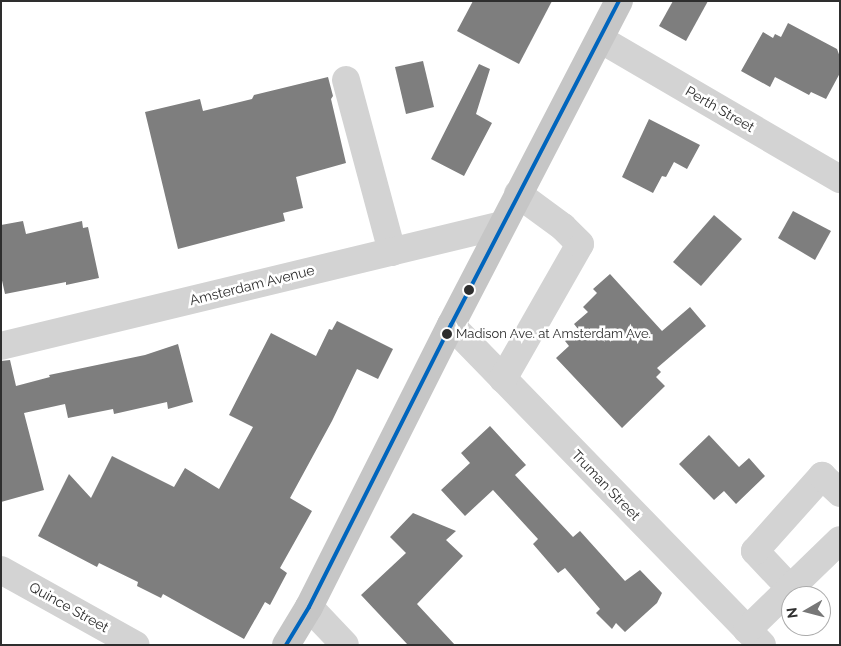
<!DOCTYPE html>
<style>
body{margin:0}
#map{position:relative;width:841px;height:646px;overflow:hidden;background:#fff;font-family:Raleway,sans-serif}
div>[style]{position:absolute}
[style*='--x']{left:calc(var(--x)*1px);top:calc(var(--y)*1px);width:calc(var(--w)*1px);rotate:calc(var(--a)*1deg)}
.building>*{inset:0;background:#7e7e7e}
.minor>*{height:28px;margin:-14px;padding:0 14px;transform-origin:14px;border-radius:14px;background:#d3d3d3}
.major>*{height:28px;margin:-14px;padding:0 14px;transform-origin:14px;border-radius:14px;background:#c6c6c6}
.bus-1>*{height:4px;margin:-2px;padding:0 2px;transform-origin:2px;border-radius:2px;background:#0065bd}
.dots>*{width:14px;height:14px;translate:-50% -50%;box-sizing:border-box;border:2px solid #fff;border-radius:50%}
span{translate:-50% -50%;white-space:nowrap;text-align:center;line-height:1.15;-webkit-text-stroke:5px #fff;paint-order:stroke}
.bus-label{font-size:13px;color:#2e2e2e}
.left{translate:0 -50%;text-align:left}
.street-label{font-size:14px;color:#2e2e2e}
.frame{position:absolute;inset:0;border:2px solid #2e2e2e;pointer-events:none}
.north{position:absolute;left:781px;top:586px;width:50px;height:50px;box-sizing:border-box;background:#fff;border:1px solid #ababab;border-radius:50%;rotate:262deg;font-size:14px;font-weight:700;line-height:20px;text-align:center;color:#2e2e2e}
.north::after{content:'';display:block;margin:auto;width:18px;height:22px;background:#777;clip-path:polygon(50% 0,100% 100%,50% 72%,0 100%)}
</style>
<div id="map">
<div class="building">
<div style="clip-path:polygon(473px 1px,552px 1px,519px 64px,457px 31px)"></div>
<div style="clip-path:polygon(673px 1px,708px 1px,686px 41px,659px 26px)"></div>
<div style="clip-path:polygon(788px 23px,837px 49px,840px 57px,840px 73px,826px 99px,811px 92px,809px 95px,775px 77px,770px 87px,741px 71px,763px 32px,773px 38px,775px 34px,781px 37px)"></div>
<div style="clip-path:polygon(423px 61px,434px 107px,406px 114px,395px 67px)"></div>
<div style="clip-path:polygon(479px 64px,490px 69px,476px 114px,492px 123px,464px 176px,431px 159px)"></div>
<div style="clip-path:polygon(328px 77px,333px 96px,331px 99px,346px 163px,296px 177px,303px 208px,283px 213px,285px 221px,178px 249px,145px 112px,200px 99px,203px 111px,252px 99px,254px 95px)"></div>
<div style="clip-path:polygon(649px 119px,700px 145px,687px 169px,674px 162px,666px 177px,662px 176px,653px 193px,622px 177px)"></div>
<div style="clip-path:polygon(793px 211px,831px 231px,815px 260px,778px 238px)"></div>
<div style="clip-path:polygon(714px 215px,742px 239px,701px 286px,673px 262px)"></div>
<div style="clip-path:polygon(23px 221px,26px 234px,82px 221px,83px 228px,88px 227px,99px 278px,66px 285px,66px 282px,5px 294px,1px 276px,1px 225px)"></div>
<div style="clip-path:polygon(610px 274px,662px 331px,690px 307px,706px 326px,657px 368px,661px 372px,656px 377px,665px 386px,622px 428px,556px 358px,569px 346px,565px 341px,578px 329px,574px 324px,588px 312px,583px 307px,597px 293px,593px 289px)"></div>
<div style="clip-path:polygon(337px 321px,393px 349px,378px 379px,357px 369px,332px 421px,290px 498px,312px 511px,280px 568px,287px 573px,270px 605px,265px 602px,244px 639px,163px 594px,161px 598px,137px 586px,138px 582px,99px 563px,97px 567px,38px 536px,69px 474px,91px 498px,112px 456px,174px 487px,185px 468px,219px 489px,253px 427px,229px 415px,271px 333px,316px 356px,329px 329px,332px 330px)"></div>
<div style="clip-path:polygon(178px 344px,193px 402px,168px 409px,167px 402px,114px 414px,113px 409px,68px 418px,65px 404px,24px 413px,44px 490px,1px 502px,1px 361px,10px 360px,16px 386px,50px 377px,49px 375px,145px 355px)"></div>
<div style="clip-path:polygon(490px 426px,526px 465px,515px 475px,573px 537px,580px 531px,625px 581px,640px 570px,662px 593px,657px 603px,625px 632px,616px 623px,612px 629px,596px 613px,600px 609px,565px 568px,558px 573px,533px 544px,538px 539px,493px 490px,465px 516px,441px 490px,470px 463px,461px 453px)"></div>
<div style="clip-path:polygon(709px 435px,739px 467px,749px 458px,765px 476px,736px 504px,724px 491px,714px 500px,679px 464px)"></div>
<div style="clip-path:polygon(413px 513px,456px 531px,446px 540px,463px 556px,417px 604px,455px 645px,408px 645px,361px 595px,406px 553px,390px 537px)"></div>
</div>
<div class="minor">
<div style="--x:600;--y:39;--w:278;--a:30.3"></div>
<div style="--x:346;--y:80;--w:178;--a:75"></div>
<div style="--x:451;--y:325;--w:446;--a:45.8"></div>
<div style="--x:1;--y:346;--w:515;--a:-13.58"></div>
<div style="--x:503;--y:379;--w:155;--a:-60.3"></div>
<div style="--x:580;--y:244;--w:24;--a:-135"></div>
<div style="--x:563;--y:227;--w:56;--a:-143.7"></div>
<div style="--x:1;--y:570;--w:154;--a:29.1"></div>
<div style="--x:790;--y:588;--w:51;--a:-133.4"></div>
<div style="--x:755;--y:551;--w:101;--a:-48.2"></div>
<div style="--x:822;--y:476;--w:25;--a:43"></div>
<div style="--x:309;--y:607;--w:52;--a:46.5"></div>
<div style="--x:747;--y:630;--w:129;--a:-44.1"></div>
</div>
<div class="major">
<div style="--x:286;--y:645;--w:44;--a:-58.8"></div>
<div style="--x:309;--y:607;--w:316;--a:-63.3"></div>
<div style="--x:451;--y:325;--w:365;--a:-62.6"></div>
</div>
<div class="bus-1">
<div style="--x:286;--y:645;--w:44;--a:-58.8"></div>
<div style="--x:309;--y:607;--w:316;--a:-63.3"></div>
<div style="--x:451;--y:325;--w:365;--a:-62.6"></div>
</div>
<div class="dots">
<div style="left:469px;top:290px;background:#2e2e2e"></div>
<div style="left:447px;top:334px;background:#2e2e2e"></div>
</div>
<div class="bus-label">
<span class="left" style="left:456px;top:334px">Madison Ave. at Amsterdam Ave.</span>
</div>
<div class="street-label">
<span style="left:720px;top:109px;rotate:30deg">Perth Street</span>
<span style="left:252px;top:285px;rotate:-14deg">Amsterdam Avenue</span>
<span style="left:606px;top:485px;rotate:46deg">Truman Street</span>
<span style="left:69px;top:607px;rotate:29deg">Quince Street</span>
</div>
<div class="frame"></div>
<div class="north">N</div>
</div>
